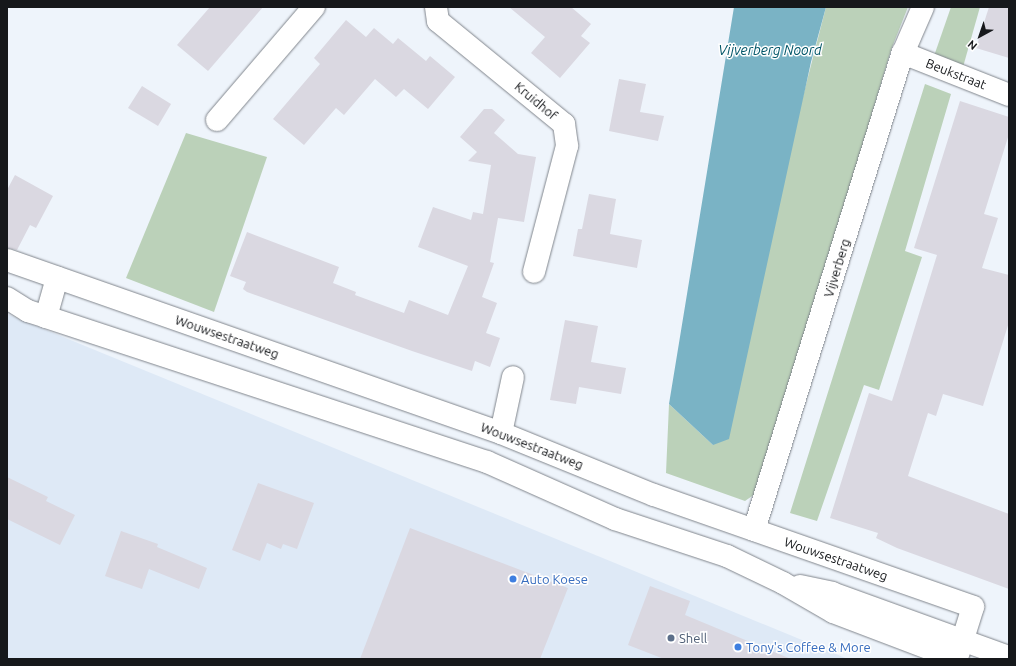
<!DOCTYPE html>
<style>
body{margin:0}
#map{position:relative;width:1016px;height:666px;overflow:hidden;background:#eef4fb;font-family:Ubuntu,sans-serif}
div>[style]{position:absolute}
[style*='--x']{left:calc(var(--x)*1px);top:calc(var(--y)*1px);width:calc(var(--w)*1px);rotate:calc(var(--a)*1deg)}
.built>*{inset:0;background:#dee9f6}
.green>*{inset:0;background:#bbd1b9}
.water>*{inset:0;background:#7ab3c5}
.building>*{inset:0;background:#dad8e1}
.roads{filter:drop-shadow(0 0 1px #80858c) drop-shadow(0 0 1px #80858c)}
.street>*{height:22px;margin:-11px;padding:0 11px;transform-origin:11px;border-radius:11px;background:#fff}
.secondary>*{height:22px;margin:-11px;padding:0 11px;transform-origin:11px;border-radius:11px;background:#fff}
.dots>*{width:11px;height:11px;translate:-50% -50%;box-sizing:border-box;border:2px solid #fff;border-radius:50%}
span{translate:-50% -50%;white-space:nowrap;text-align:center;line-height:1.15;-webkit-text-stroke:3px #fff;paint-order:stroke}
.street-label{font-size:13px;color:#16181b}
.shop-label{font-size:13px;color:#366cbe}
.left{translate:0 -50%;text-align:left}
.service-label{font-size:13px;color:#4e5e75}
.water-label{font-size:14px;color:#005568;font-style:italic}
.frame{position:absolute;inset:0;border:8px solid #16181b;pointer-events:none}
.north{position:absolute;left:960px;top:16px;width:40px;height:40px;-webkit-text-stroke:3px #fff;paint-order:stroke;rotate:220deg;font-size:11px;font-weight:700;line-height:16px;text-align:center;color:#16181b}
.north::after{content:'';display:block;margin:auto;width:14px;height:18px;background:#16181b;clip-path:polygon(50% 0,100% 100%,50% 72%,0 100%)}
</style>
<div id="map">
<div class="built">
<div style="clip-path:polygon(7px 314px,610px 561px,848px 659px,7px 659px)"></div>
</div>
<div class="green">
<div style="clip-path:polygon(826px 7px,908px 7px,891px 50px,791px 387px,755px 494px,745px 501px,666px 473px,669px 404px,713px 445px)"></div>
<div style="clip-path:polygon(951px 7px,980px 7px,963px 67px,934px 56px)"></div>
<div style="clip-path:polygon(925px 84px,951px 94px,905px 251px,922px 257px,879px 390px,864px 385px,817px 521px,790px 513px)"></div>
<div style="clip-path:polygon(186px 133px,267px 157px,214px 312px,126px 278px)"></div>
</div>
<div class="water">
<div style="clip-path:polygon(734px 7px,826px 7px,811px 62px,729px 439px,713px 445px,669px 404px)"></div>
</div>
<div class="building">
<div style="clip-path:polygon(210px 7px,263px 7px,208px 71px,177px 45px)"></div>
<div style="clip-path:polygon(509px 7px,571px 7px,591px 24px,581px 36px,590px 43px,560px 78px,531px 53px,545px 37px)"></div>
<div style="clip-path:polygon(989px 7px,1009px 7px,1009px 58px,976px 48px)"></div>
<div style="clip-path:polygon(346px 20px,366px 37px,374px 28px,393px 44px,398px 38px,426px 61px,430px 56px,455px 77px,428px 109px,404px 89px,396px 97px,375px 79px,344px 115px,336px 108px,304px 145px,273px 119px,320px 64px,314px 58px)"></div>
<div style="clip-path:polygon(619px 79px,646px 84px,640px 112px,664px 116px,658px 141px,609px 131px)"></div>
<div style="clip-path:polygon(142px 86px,171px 104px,158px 126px,128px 108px)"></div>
<div style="clip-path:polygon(960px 101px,1009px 117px,1009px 134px,984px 214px,998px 218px,982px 268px,1009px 275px,1009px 322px,983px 406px,943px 394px,936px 416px,928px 413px,908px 476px,1009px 514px,1009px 589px,897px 548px,876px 538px,878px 533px,830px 518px,869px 393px,892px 401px,910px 343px,937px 255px,914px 248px)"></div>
<div style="clip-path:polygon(484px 109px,492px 109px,505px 120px,494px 133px,518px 154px,536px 157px,524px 222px,498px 218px,490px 262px,494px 263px,482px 297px,497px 303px,486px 333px,500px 338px,490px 367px,475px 361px,472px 371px,412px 351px,247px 292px,243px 289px,246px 282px,230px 276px,247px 232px,339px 267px,333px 283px,356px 292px,355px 295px,404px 313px,409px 300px,448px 315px,468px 266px,418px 247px,433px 207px,471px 220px,473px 212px,483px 214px,491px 165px,468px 161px,477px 152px,460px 137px)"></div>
<div style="clip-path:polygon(15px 175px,53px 196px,36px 228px,30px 225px,17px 250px,7px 248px,7px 190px)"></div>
<div style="clip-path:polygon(589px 194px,616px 199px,610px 234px,642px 240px,637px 268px,573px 256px,578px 229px,582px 229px)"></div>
<div style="clip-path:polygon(565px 320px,598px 326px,591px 362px,626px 368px,621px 394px,579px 387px,576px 404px,550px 400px)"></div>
<div style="clip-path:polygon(7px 477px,48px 497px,46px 501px,75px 515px,60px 545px,7px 519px)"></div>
<div style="clip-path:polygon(258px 483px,314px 503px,297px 549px,283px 544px,281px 549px,267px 543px,260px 561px,232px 550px)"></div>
<div style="clip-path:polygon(410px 528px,568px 588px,540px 659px,360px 659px)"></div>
<div style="clip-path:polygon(121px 531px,158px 544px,157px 547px,207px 568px,199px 589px,149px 569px,142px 589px,105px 576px)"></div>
<div style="clip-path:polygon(650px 586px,690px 601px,685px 615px,791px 659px,664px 659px,628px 645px)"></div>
</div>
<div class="roads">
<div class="street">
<div style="--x:436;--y:7;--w:14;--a:82"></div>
<div style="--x:438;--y:21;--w:163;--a:39.3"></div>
<div style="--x:564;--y:124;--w:22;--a:82"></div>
<div style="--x:567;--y:146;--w:130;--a:104.7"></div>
<div style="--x:903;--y:53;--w:114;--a:21.6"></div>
<div style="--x:217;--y:120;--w:149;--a:-49.4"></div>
<div style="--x:7;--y:260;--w:523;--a:19.3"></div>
<div style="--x:501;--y:433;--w:165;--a:22.1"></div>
<div style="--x:654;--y:495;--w:338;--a:19.3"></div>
<div style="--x:973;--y:607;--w:53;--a:107.4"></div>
<div style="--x:46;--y:317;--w:41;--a:-74.2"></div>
<div style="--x:501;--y:433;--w:57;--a:-77.9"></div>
<div style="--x:754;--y:530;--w:500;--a:-72.7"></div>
<div style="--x:903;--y:53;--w:50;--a:-66.5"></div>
</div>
<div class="secondary">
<div style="--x:7;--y:298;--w:25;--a:32"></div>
<div style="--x:28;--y:311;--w:19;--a:18"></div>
<div style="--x:46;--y:317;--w:464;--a:18.2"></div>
<div style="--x:487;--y:462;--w:140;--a:24"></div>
<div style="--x:615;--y:519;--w:118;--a:18.3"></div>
<div style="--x:727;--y:556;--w:62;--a:25.7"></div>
<div style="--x:783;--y:583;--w:58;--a:30.1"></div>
<div style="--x:833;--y:612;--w:133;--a:20.8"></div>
<div style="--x:800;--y:586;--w:33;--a:12"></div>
<div style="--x:832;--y:593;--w:188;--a:19.9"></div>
</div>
</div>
<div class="dots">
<div style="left:513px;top:579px;background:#3f7fe0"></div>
<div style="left:671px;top:638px;background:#5c6f8a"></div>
<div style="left:738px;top:647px;background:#3f7fe0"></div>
</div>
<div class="street-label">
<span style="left:956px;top:74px;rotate:21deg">Beukstraat</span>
<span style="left:536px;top:101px;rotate:40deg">Kruidhof</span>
<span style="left:837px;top:268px;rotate:-73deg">Vijverberg</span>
<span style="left:227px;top:337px;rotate:19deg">Wouwsestraatweg</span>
<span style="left:532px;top:446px;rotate:21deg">Wouwsestraatweg</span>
<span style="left:836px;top:559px;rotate:19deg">Wouwsestraatweg</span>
</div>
<div class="shop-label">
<span class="left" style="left:521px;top:579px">Auto Koese</span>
<span class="left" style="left:746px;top:647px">Tony's Coffee &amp; More</span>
</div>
<div class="service-label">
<span class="left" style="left:679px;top:638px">Shell</span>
</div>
<div class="water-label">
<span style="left:770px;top:50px">Vijverberg Noord</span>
</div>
<div class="frame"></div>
<div class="north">N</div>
</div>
